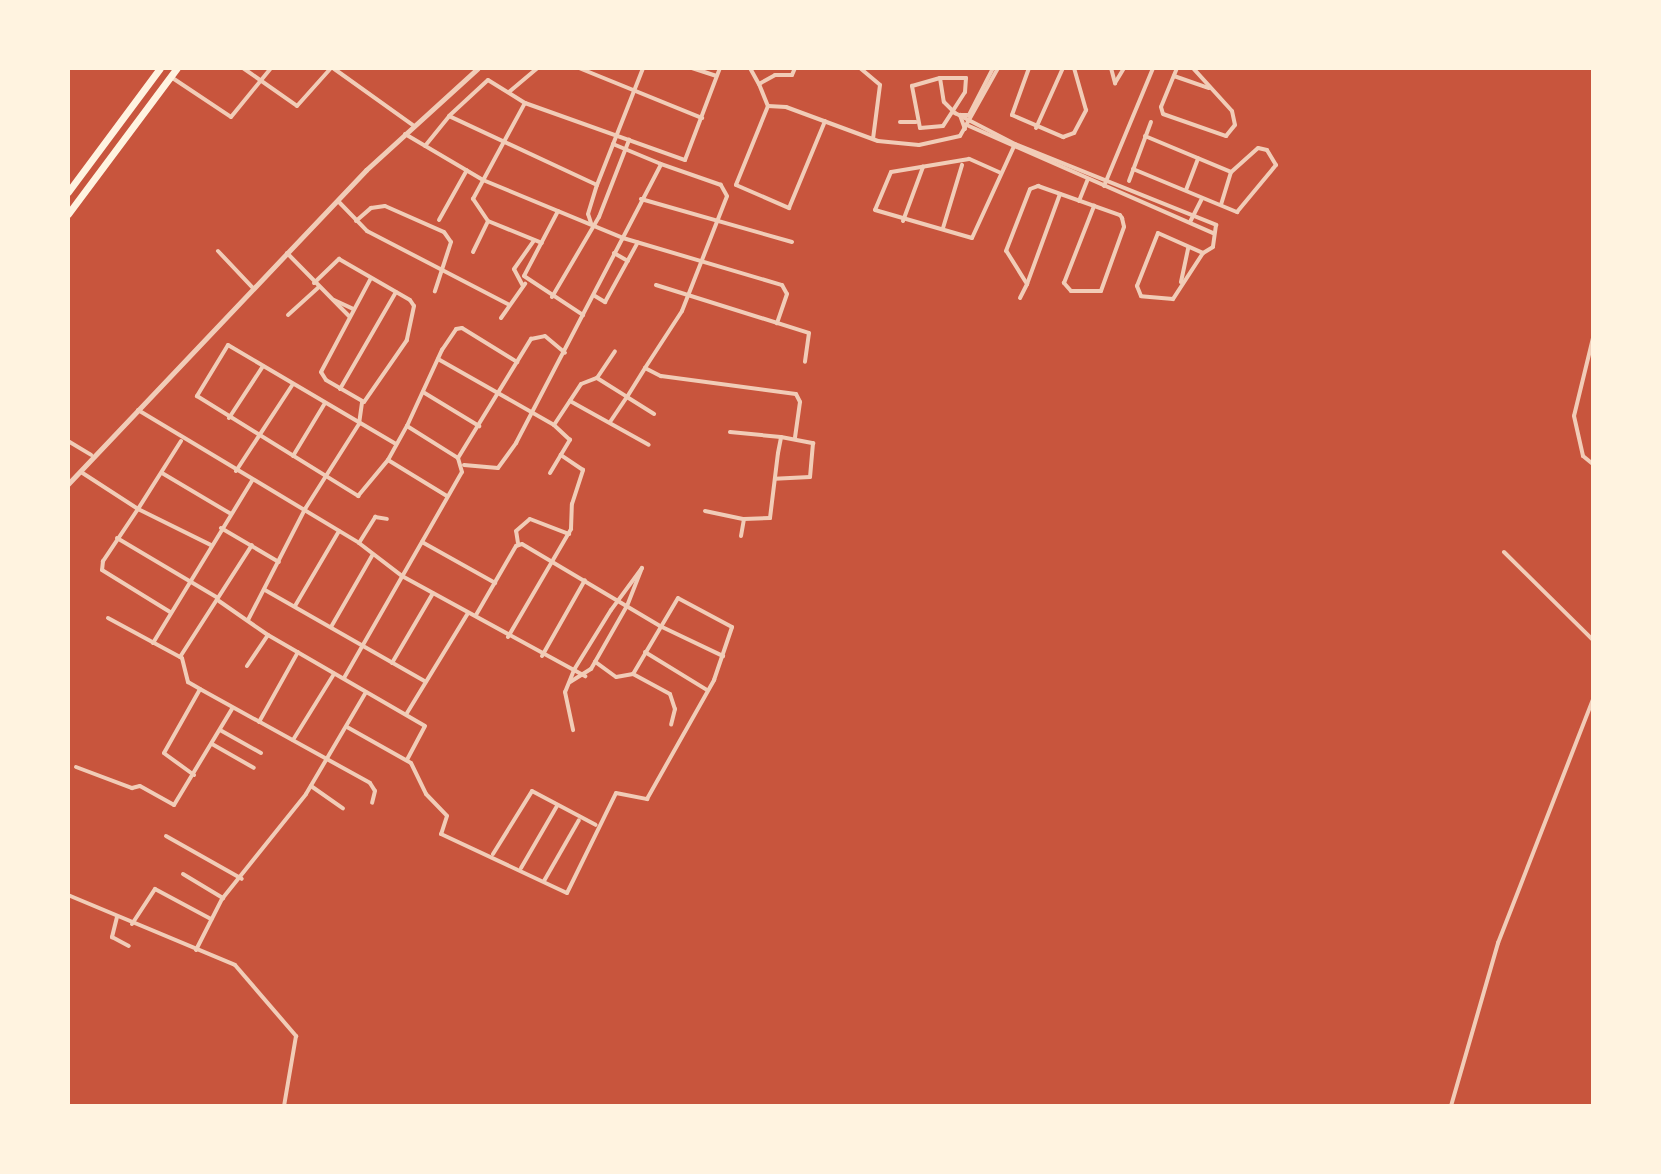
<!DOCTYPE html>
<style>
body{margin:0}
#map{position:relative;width:1661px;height:1174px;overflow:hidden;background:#c8553d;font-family:"Public Sans",sans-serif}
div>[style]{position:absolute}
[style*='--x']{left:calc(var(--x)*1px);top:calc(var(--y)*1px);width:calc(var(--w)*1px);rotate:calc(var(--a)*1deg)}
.minor>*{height:4px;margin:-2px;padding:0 2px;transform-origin:2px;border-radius:2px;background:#f1ccb7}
.tertiary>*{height:5px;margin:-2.5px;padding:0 2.5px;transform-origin:2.5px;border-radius:2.5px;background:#f1ccb7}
.trunk>*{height:7px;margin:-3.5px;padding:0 3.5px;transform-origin:3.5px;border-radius:3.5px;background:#fff3e0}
span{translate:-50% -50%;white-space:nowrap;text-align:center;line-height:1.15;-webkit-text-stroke:8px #fff3e0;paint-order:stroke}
.frame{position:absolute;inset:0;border:70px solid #fff3e0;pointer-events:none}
</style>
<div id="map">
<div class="minor">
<div style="--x:243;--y:68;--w:66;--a:35.1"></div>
<div style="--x:297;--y:106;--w:51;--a:-48.2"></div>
<div style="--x:333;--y:68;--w:100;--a:35.6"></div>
<div style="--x:579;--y:68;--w:133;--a:22.1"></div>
<div style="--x:692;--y:68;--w:25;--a:18"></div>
<div style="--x:750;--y:68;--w:18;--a:61"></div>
<div style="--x:759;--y:84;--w:18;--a:-29"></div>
<div style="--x:775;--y:75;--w:17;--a:0"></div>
<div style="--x:792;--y:75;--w:8;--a:-67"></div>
<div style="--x:860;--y:68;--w:26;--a:40"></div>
<div style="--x:880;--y:85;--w:54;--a:97.4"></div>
<div style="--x:1029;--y:68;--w:50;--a:109.9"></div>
<div style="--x:1012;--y:115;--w:56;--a:23.3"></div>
<div style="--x:1063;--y:137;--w:12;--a:-20"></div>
<div style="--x:1074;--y:133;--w:26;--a:-62"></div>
<div style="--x:1086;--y:110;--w:44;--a:-105.9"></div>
<div style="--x:1111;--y:68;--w:16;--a:75"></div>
<div style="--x:1115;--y:83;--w:17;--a:-59"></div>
<div style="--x:1177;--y:68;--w:42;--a:112.3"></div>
<div style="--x:1161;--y:107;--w:7;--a:74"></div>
<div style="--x:1163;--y:114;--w:67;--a:19.2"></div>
<div style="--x:1226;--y:136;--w:14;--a:-51"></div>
<div style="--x:1235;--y:125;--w:14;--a:-102"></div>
<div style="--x:1232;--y:111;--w:58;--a:-132.2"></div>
<div style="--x:1174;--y:76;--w:37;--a:19"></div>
<div style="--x:171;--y:77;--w:72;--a:33.7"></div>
<div style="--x:231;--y:117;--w:63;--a:-50.8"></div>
<div style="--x:940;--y:78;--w:24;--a:81"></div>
<div style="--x:944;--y:102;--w:16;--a:45"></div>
<div style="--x:955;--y:113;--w:68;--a:27.3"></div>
<div style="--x:1015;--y:144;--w:217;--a:21.9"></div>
<div style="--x:1216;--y:225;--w:22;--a:98"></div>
<div style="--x:1213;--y:247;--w:12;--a:149"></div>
<div style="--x:1203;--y:253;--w:55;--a:123.1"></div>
<div style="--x:1173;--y:299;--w:32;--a:-175"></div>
<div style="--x:1141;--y:296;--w:11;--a:-112"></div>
<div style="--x:1137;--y:286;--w:57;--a:-68.4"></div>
<div style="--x:1158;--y:233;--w:49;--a:24"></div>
<div style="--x:940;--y:78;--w:26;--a:0"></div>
<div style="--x:966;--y:78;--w:14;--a:94"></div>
<div style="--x:965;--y:92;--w:40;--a:122.9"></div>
<div style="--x:943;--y:126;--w:23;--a:175"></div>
<div style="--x:920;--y:128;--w:43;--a:-100.8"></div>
<div style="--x:912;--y:86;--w:29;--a:-16"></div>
<div style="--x:759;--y:84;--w:24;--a:68"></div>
<div style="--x:768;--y:106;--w:18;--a:3"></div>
<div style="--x:786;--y:107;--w:98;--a:20.3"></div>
<div style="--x:878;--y:141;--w:41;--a:5.6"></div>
<div style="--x:919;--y:145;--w:42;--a:-12.4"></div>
<div style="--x:960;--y:136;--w:78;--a:-60.8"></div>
<div style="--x:509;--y:92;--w:38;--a:-40"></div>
<div style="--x:768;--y:106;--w:85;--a:112.1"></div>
<div style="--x:736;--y:185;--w:58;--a:23.5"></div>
<div style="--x:789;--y:208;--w:94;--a:-67.5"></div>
<div style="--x:900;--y:122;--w:16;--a:0"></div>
<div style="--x:969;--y:126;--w:266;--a:23.7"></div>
<div style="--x:1036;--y:128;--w:66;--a:-65.8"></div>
<div style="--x:965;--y:129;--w:15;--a:-110"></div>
<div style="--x:960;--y:115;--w:9;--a:0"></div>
<div style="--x:969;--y:115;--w:53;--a:-62.9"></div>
<div style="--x:405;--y:134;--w:91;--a:30.5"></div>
<div style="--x:483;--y:180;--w:152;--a:22.5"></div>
<div style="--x:623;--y:238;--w:166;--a:16.5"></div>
<div style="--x:782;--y:285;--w:10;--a:61"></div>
<div style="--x:787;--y:294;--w:31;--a:109"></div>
<div style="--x:1145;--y:136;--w:93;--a:22.7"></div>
<div style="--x:425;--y:146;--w:38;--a:-51"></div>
<div style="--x:1133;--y:169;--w:113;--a:22.5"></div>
<div style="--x:1237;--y:212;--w:61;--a:-50.3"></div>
<div style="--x:1276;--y:165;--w:17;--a:-121"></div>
<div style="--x:1267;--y:150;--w:9;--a:-167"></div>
<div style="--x:1258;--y:148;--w:36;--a:138"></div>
<div style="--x:1231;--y:172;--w:34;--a:107"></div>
<div style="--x:1001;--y:173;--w:35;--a:-156"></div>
<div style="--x:969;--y:159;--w:79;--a:170.5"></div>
<div style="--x:891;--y:172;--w:41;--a:112.8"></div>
<div style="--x:875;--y:210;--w:101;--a:16.1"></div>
<div style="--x:972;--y:238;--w:103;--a:-65.4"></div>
<div style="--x:1129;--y:181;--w:63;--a:-69.6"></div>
<div style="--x:597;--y:185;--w:163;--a:-155"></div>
<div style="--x:449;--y:116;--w:53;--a:-42.7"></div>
<div style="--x:488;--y:80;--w:44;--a:31.9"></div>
<div style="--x:525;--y:103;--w:170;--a:19.6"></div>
<div style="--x:685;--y:160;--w:98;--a:-69.2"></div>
<div style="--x:1104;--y:186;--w:128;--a:-67.4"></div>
<div style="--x:1186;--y:190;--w:34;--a:-69"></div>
<div style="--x:1060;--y:194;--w:96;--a:110.1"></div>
<div style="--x:1027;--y:284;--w:39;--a:-122"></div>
<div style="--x:1006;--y:251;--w:66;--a:-68.8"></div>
<div style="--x:1030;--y:189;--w:9;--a:-21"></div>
<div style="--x:1038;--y:186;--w:87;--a:19.5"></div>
<div style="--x:1120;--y:215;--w:4;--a:56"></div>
<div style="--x:1122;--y:218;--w:9;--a:77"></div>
<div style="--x:1124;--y:227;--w:68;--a:109.8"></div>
<div style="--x:1101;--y:291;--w:30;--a:180"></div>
<div style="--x:1071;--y:291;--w:11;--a:-131"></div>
<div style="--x:1064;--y:283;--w:83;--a:-68.7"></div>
<div style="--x:641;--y:199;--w:157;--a:15.9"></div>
<div style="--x:338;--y:201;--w:42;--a:46"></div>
<div style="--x:367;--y:231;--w:159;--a:27.4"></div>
<div style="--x:1079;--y:201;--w:24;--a:-68"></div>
<div style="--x:558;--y:211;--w:73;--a:117.6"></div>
<div style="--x:524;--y:276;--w:71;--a:33.5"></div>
<div style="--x:439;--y:220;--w:57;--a:-60.8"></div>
<div style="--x:356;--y:221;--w:20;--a:-41"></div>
<div style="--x:371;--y:208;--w:14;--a:-8"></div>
<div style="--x:385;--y:206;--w:64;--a:23.8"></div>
<div style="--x:444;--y:232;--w:12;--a:55"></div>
<div style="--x:451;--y:242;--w:52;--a:108.1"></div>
<div style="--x:488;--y:221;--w:58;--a:22.2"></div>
<div style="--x:903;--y:221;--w:58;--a:-69.7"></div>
<div style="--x:1190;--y:222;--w:25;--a:-63"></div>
<div style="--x:591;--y:223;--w:9;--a:-108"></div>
<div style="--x:588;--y:214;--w:30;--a:-73"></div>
<div style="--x:597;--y:185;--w:126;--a:-68.5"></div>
<div style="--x:943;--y:228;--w:66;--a:-73.2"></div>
<div style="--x:218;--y:251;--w:50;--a:46.6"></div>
<div style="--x:473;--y:252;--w:34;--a:-64"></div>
<div style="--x:488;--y:221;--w:27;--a:-124"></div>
<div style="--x:473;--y:199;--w:109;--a:-61.6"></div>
<div style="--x:287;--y:253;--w:88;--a:45.5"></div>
<div style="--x:614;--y:253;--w:16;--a:30"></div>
<div style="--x:1181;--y:282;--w:35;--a:-78"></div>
<div style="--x:314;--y:283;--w:35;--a:-44"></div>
<div style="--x:339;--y:259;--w:82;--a:30"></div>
<div style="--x:410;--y:300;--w:7;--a:56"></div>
<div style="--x:414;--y:306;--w:35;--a:102"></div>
<div style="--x:407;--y:340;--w:75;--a:124.7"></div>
<div style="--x:364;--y:402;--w:44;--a:-149.9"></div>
<div style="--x:326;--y:380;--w:9;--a:-122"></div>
<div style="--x:321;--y:372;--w:106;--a:-62"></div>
<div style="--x:656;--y:285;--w:160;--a:17.4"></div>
<div style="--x:809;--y:333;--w:29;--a:98"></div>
<div style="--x:523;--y:286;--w:19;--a:-118"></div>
<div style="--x:514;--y:269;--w:35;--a:-55"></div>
<div style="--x:595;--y:296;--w:12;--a:31"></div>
<div style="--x:605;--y:302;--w:68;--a:-61.2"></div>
<div style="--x:552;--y:297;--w:93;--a:-59.6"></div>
<div style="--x:599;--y:217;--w:83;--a:-68.7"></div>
<div style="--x:1020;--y:298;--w:16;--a:-63"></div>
<div style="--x:334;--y:300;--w:21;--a:25"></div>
<div style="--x:288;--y:315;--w:42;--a:-42.1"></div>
<div style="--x:501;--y:318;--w:42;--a:-54.8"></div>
<div style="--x:1593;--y:338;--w:80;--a:103.7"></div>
<div style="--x:1574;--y:416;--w:41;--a:77.3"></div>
<div style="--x:1583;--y:456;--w:13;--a:39"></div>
<div style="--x:438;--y:359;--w:133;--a:29.6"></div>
<div style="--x:554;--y:425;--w:49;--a:-56.6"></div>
<div style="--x:581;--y:384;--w:17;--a:-21"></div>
<div style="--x:597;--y:378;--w:36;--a:32"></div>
<div style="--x:627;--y:397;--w:34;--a:-58"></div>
<div style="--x:645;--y:368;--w:18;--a:27"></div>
<div style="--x:661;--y:376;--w:136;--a:7.6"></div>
<div style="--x:796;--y:394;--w:9;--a:63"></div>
<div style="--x:800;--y:402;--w:36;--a:98"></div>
<div style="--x:645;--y:368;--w:68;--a:-57"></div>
<div style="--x:682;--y:311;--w:123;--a:-68.6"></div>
<div style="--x:727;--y:196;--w:13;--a:-119"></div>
<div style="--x:721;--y:185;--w:64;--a:-160.7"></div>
<div style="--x:597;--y:378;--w:32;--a:-56"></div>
<div style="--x:340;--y:389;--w:112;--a:-60"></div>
<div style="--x:423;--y:392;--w:66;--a:31.3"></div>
<div style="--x:570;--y:401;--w:90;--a:29.1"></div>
<div style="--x:138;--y:410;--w:258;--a:31"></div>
<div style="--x:359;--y:543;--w:54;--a:37.5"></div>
<div style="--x:402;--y:576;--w:209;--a:28.7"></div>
<div style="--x:229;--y:418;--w:62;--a:-56.8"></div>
<div style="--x:610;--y:422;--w:30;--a:-56"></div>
<div style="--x:627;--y:397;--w:32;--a:32"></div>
<div style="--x:407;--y:426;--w:60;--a:32.1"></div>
<div style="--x:730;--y:432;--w:51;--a:5.6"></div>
<div style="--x:68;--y:441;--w:27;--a:31"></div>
<div style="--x:181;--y:441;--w:80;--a:122.3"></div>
<div style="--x:138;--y:509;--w:81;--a:26.3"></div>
<div style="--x:396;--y:444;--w:195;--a:-149.5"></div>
<div style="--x:228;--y:345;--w:60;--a:121.3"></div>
<div style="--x:197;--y:396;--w:190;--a:31.8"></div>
<div style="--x:358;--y:496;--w:47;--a:-50.2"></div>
<div style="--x:388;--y:460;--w:39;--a:-61"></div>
<div style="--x:407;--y:426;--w:84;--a:-65.3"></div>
<div style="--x:442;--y:350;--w:25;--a:-56"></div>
<div style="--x:456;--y:329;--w:6;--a:-9"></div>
<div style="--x:462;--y:328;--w:65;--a:31.7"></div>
<div style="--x:293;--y:456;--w:62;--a:-58.9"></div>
<div style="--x:388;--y:460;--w:69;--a:31.4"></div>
<div style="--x:464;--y:465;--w:34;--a:5"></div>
<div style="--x:498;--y:468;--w:31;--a:-54"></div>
<div style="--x:516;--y:443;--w:314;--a:-62.5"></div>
<div style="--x:661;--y:164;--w:52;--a:-157.4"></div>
<div style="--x:236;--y:471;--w:104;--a:-56.8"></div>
<div style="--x:81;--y:472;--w:68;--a:33"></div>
<div style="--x:138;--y:509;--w:63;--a:123.9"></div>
<div style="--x:103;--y:561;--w:9;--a:96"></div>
<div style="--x:102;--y:570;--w:80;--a:31.7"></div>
<div style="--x:162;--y:473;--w:80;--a:30.7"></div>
<div style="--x:550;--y:473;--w:39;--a:-59"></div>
<div style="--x:570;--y:440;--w:22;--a:-137"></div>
<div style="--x:705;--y:511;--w:40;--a:12"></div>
<div style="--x:221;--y:528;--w:67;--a:30.4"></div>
<div style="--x:741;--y:536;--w:17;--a:-80"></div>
<div style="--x:744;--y:519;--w:26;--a:-2"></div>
<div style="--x:770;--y:518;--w:65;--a:-83"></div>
<div style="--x:778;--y:453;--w:16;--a:-79"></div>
<div style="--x:781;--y:437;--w:33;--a:11"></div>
<div style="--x:813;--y:443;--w:34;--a:95"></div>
<div style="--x:810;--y:477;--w:35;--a:177"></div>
<div style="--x:117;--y:538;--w:117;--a:30.7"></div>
<div style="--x:422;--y:542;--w:84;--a:29.3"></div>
<div style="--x:359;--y:543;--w:31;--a:-58"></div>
<div style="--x:375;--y:517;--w:12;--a:9"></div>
<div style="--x:518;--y:543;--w:12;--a:-99"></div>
<div style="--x:516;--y:531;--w:18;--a:-41"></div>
<div style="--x:530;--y:519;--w:42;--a:21"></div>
<div style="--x:1504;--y:552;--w:125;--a:44.7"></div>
<div style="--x:265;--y:590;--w:185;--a:29.7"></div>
<div style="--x:219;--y:601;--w:60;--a:34.8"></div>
<div style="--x:268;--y:635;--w:181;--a:30.1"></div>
<div style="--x:425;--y:726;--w:38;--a:118"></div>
<div style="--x:295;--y:606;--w:87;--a:-59.6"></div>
<div style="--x:476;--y:615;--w:80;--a:-59.9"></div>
<div style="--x:516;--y:546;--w:6;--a:-18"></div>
<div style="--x:522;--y:544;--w:161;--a:30.7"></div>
<div style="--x:660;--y:626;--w:70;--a:25.5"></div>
<div style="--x:108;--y:618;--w:84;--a:28.4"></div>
<div style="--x:182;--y:658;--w:25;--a:76"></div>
<div style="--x:188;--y:682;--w:14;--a:30"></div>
<div style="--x:200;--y:689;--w:194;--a:28.9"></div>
<div style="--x:370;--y:783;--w:9;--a:58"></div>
<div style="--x:375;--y:791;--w:12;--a:104"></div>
<div style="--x:248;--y:620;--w:125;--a:-62.8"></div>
<div style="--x:305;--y:509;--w:101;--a:-57.6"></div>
<div style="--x:359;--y:424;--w:22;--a:-82"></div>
<div style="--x:331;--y:627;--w:84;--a:-60.1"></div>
<div style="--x:508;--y:637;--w:125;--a:-59.7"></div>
<div style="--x:571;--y:529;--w:25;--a:-88"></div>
<div style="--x:572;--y:504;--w:36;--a:-72"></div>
<div style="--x:583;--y:470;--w:27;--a:-146"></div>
<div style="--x:153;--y:643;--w:190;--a:-58.6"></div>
<div style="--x:645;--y:652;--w:73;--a:31.5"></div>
<div style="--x:542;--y:656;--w:87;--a:-60.5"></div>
<div style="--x:180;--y:657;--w:133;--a:-57.3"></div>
<div style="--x:392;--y:663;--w:81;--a:-59.6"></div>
<div style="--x:247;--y:666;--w:37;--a:-56"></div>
<div style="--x:633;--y:674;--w:42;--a:28.4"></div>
<div style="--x:670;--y:694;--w:16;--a:72"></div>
<div style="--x:675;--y:709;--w:16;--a:104"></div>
<div style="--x:344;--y:678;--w:237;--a:-60.2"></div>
<div style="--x:462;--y:472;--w:15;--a:-106"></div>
<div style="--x:458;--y:458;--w:140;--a:-58.5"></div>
<div style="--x:531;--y:339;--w:14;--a:-12"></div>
<div style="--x:545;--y:336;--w:26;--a:40"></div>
<div style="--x:570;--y:682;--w:25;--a:-32"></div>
<div style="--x:591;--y:669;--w:73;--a:-60.3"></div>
<div style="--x:627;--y:606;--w:41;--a:-68.5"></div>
<div style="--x:642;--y:568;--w:52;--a:126.4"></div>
<div style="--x:611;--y:610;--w:70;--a:121.7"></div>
<div style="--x:574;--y:670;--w:24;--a:112"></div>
<div style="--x:565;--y:692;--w:39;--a:78"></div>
<div style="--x:407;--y:713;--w:117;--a:-58.6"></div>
<div style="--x:259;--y:722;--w:80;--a:-60.9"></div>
<div style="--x:347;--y:727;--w:73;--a:29.4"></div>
<div style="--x:411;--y:763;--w:34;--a:64"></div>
<div style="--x:426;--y:794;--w:30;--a:46"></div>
<div style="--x:447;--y:816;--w:19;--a:108"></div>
<div style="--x:441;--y:834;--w:139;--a:25.1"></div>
<div style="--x:567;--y:893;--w:111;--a:-63.9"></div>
<div style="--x:616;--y:793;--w:32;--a:11"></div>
<div style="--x:647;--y:799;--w:137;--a:-60.6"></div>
<div style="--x:714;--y:680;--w:56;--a:-71.2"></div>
<div style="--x:732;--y:627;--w:61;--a:-151.8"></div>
<div style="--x:678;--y:598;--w:88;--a:120.6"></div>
<div style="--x:633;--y:674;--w:17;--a:170"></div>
<div style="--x:616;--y:677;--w:26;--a:-144"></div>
<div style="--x:220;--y:730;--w:47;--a:29.3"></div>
<div style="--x:293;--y:740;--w:78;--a:-58.2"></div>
<div style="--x:212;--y:744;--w:48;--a:29.7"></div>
<div style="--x:76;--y:767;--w:60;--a:20.6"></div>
<div style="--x:132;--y:788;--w:8;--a:-14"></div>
<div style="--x:140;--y:786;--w:39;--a:29"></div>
<div style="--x:174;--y:805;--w:112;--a:-58.9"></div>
<div style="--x:194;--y:775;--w:37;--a:-144"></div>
<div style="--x:164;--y:753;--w:73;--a:-60.6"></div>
<div style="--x:311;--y:786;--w:39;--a:35"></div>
<div style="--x:166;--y:836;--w:87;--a:29.5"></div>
<div style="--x:493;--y:854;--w:74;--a:-58.2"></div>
<div style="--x:532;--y:791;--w:72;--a:28"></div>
<div style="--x:521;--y:868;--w:72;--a:-59.9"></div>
<div style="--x:183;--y:874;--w:47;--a:31"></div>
<div style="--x:544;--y:881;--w:70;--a:-60.2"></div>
<div style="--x:68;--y:895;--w:181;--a:22.7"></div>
<div style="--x:235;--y:965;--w:94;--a:49.3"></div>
<div style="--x:296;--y:1036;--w:71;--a:99.7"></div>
<div style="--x:117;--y:917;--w:21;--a:104"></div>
<div style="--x:112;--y:937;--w:19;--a:28"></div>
<div style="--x:132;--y:924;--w:42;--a:-56.7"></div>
<div style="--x:155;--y:889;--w:64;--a:28.2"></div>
<div style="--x:196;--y:950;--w:57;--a:-63"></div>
<div style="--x:222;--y:899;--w:134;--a:-51.3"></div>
<div style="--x:306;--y:794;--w:118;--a:-59.5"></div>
<div style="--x:1451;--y:1106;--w:170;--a:-73.9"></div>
<div style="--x:1498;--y:943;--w:262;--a:-68.7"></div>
</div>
<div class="tertiary">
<div style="--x:68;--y:484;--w:433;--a:-46.5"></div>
<div style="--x:366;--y:170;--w:151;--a:-42.3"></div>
</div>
<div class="trunk">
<div style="--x:68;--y:192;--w:154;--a:-53.4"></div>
<div style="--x:68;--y:214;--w:182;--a:-53.3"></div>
</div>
<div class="frame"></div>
</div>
